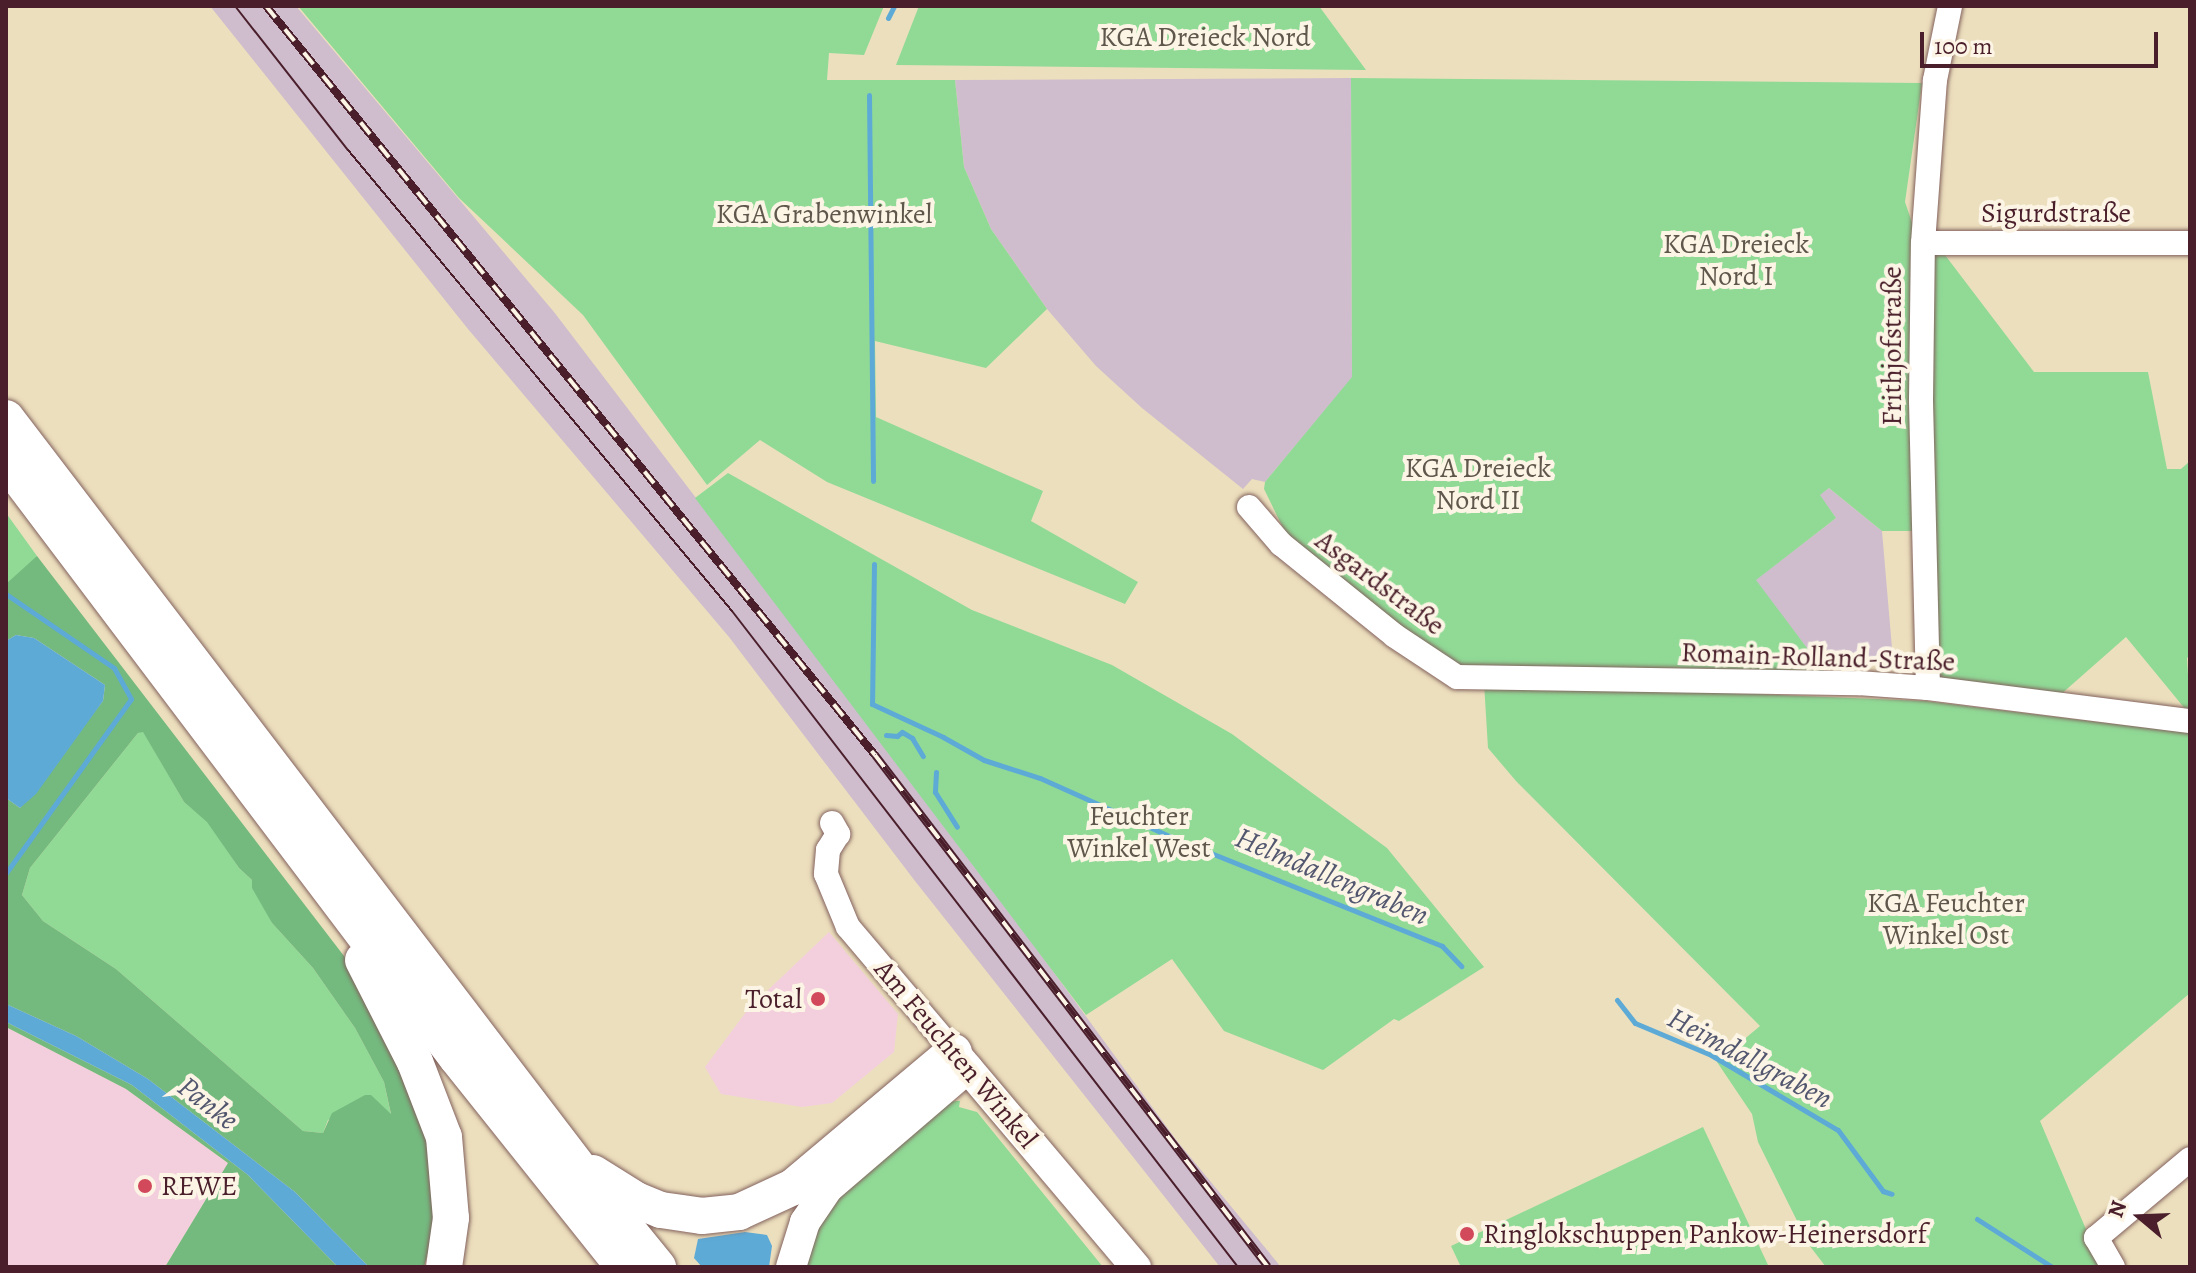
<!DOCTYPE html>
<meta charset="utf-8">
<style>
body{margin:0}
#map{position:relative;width:2196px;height:1273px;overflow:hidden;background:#ecdfbd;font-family:Alegreya,serif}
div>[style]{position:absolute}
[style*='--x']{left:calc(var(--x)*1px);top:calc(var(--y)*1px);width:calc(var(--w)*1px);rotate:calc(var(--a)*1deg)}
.built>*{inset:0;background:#f3cfde}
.industrial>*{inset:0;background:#cfbdce}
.green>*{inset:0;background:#90da96}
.forest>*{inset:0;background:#74ba7f}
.water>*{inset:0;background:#5daad6}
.stream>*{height:5px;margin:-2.5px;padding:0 2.5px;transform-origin:2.5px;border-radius:2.5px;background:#5daad6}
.roads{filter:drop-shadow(0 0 2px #83625e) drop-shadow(0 0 2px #83625e)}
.minor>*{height:24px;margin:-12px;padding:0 12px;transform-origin:12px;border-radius:12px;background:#fff}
.major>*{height:30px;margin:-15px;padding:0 15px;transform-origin:15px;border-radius:15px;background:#fff}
.highway>*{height:36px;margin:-18px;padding:0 18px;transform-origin:18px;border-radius:18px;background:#fff}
.tram>*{height:2px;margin:-1px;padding:0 1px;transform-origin:1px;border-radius:1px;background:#4a1f2b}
.rail>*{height:8px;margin-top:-4px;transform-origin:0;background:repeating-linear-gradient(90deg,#fcf5e5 0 15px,#4a1f2b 0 30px);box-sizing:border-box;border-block:2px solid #4a1f2b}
.dots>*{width:22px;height:22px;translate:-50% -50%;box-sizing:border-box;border:4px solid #fcf5e5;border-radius:50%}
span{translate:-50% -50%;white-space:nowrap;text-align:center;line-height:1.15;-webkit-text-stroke:8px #fcf5e5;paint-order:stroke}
.park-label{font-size:28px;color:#5f574b}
.street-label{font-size:28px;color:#4a1f2b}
.poi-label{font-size:28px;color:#4a1f2b}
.right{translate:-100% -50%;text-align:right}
.left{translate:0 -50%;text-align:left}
.water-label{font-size:30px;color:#52576f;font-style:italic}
.frame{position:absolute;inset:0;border:8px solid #4a1f2b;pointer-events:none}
.north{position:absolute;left:2100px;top:1177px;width:80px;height:80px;-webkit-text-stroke:6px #fcf5e5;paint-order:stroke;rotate:289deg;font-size:22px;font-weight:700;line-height:32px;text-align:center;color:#4a1f2b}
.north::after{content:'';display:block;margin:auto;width:28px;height:36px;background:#4a1f2b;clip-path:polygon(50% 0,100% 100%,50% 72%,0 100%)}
.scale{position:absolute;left:1920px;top:32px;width:238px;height:36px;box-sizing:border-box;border:4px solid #4a1f2b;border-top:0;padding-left:10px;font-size:24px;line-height:28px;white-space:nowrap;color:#4a1f2b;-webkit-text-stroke:6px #fcf5e5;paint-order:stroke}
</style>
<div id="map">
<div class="built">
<div style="clip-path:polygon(829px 932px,898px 1014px,894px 1052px,832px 1103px,802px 1107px,721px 1094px,705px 1067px,749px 1008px)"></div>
<div style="clip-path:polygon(6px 1027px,126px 1089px,228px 1163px,165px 1267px,6px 1267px)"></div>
</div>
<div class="industrial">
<div style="clip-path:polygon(210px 6px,296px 6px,554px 312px,955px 837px,1177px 1141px,1281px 1267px,1220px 1267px,915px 881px,729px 637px,468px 329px)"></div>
<div style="clip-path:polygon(1351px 78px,1352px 378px,1265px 482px,1252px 479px,1243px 489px,1142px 408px,1096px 366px,1047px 309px,991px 229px,964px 167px,955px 80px)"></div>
<div style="clip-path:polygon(1829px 488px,1882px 531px,1892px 648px,1879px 663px,1819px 664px,1755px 580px,1836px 518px,1819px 495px)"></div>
</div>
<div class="green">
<div style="clip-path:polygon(298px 6px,884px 6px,864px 55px,829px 53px,827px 80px,955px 80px,964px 167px,991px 229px,1047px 309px,986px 368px,875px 341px,876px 417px,1043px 491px,1031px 521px,1138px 582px,1125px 604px,827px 482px,760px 440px,707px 485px,583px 315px,459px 198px)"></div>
<div style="clip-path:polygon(919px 6px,1319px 6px,1366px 70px,896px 65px)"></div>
<div style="clip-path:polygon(1351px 78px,1922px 83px,1905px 202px,1921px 249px,1945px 255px,2034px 372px,2148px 372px,2167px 469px,2181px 469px,2190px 461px,2190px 655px,2187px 658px,2190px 709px,2186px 710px,2126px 637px,2059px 696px,1942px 685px,1935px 673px,1928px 531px,1882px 531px,1829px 488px,1820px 495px,1836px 518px,1756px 580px,1825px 672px,1462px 668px,1399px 629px,1288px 538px,1264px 489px,1265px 482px,1352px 377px)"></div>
<div style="clip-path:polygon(728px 473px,972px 610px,1112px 665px,1232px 734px,1387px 848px,1484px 967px,1399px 1021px,1394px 1019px,1323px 1070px,1224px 1031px,1172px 959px,1086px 1015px,695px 498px)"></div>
<div style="clip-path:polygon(6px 513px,37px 556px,22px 595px,6px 584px)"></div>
<div style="clip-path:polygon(1484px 683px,1925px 701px,2190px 733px,2190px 993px,2040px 1121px,2091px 1241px,2106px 1267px,1826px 1267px,1809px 1245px,1758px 1142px,1752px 1114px,1717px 1062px,1760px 1026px,1516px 781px,1488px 748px)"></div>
<div style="clip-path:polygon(143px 731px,184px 802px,208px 822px,239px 868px,252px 880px,272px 923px,313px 968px,355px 1028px,384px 1082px,391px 1115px,371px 1096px,328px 1120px,323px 1133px,303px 1131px,116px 969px,43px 921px,22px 895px,30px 868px,138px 733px)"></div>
<div style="clip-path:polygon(955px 1101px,960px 1101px,959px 1107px,977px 1112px,1103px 1267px,801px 1267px,824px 1208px,949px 1102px)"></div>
<div style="clip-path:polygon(1703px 1127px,1769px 1267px,1461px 1267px,1451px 1246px)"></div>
</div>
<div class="forest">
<div style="clip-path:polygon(evenodd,37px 556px,367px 986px,427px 1110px,439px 1215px,424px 1267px,369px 1267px,295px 1192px,148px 1079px,76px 1036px,6px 1004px,6px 798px,20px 808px,103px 701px,105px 685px,34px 638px,16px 635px,6px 641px,6px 584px,37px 556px,143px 732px,184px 802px,207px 822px,239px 868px,252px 880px,252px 888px,272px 923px,313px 968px,355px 1028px,384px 1082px,391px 1114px,371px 1095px,365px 1095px,332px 1113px,323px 1133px,303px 1131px,116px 969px,43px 921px,22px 895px,30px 868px,138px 733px,143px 732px)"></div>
<div style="clip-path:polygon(6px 1022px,132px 1085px,248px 1175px,338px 1267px,165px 1267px,228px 1163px,126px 1089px,6px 1027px)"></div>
</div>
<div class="water">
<div style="clip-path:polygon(16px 635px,34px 638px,105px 685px,103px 701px,36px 794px,20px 808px,6px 798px,6px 641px)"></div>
<div style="clip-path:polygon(6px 1004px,76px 1036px,148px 1079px,295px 1192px,369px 1267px,338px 1267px,248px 1175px,132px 1085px,6px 1022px)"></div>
<div style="clip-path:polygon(745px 1232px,767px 1235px,772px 1246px,769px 1267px,702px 1267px,694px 1258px,698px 1239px)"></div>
</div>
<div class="stream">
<div style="--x:888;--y:18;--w:13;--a:-63"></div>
<div style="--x:869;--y:95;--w:386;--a:89.4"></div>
<div style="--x:874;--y:564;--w:140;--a:90.8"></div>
<div style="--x:872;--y:704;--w:78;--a:24.9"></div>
<div style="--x:943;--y:737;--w:47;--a:29.3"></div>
<div style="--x:984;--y:760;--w:59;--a:17.8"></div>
<div style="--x:1040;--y:778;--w:149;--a:24.2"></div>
<div style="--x:1176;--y:839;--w:287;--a:21.9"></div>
<div style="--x:1442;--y:946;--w:28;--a:46"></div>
<div style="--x:6;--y:594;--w:131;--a:34.4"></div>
<div style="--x:114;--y:668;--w:35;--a:61"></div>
<div style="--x:131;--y:699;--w:214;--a:125.7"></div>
<div style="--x:886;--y:735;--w:11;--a:5"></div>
<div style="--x:897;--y:736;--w:6;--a:-39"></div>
<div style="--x:902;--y:732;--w:12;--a:31"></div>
<div style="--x:912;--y:738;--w:21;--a:59"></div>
<div style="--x:936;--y:772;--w:20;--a:93"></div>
<div style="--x:935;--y:792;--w:41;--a:57.8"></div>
<div style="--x:1617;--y:1000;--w:29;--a:52"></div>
<div style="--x:1635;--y:1023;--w:82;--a:22.8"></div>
<div style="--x:1711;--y:1055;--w:147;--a:30.6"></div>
<div style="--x:1838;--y:1130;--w:76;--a:53.6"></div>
<div style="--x:1883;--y:1191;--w:9;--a:18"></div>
<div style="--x:1977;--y:1219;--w:89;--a:32.6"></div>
</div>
<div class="roads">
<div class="minor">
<div style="--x:1923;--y:243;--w:267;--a:0"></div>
<div style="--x:1249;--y:507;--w:49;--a:49.1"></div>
<div style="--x:1281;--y:544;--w:146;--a:38.9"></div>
<div style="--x:1395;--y:636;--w:74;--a:33.5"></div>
<div style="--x:1457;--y:677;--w:401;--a:0.9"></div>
<div style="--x:1858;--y:683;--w:70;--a:4.1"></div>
<div style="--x:1928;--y:688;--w:264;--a:7.2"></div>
<div style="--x:1928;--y:688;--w:288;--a:-91.4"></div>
<div style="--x:1921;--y:400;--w:157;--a:-89.3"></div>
<div style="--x:1923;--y:243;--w:163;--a:-85.8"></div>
<div style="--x:1935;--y:80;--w:76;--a:-78.5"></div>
<div style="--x:832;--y:823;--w:13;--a:61"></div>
<div style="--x:838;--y:834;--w:19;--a:122"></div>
<div style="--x:828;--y:850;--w:24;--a:95"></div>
<div style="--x:826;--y:874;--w:57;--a:67.5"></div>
<div style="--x:848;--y:927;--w:164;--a:49.7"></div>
<div style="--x:2113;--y:1267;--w:34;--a:-120"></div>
<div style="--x:2096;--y:1238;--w:123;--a:-40"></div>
</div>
<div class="major">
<div style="--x:954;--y:1052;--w:282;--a:49.8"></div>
<div style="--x:791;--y:1267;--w:47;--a:-72.7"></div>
<div style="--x:805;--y:1222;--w:41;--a:-55.9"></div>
<div style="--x:828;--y:1188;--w:184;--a:-40.6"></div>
</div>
<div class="highway">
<div style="--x:6;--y:418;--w:982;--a:52.62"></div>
<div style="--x:602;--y:1198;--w:89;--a:50.9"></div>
<div style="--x:6;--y:461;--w:748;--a:52.93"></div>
<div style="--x:457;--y:1058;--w:268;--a:51.4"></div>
<div style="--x:363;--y:960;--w:114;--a:63"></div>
<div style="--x:415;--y:1062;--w:80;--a:68.9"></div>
<div style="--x:444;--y:1137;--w:81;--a:85.1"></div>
<div style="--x:451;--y:1218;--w:49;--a:98.1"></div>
<div style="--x:593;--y:1173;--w:51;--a:32.1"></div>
<div style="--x:636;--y:1200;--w:27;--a:22"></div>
<div style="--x:661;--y:1210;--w:41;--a:8.3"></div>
<div style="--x:702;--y:1216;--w:37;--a:-6"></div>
<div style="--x:739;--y:1212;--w:60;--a:-24.8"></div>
<div style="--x:793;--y:1187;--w:210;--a:-40"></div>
</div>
</div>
<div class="tram">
<div style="--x:235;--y:6;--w:183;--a:51.9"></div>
<div style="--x:348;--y:150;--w:600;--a:50.21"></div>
<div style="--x:732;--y:611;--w:828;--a:52.36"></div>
</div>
<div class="rail">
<div style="--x:266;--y:6;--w:965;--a:50.89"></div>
<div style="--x:875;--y:755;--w:645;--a:52.49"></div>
</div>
<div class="dots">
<div style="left:818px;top:999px;background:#d1495b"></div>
<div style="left:145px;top:1186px;background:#d1495b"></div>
<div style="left:1467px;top:1234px;background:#d1495b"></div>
</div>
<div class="park-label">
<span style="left:1205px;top:37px">KGA Dreieck Nord</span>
<span style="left:824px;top:214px">KGA Grabenwinkel</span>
<span style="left:1736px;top:260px">KGA Dreieck<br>Nord I</span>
<span style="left:1478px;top:484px">KGA Dreieck<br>Nord II</span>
<span style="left:1139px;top:832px">Feuchter<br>Winkel West</span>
<span style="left:1946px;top:919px">KGA Feuchter<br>Winkel Ost</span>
</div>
<div class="street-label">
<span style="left:2056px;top:213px">Sigurdstraße</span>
<span style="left:1892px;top:346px;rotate:-90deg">Frithjofstraße</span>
<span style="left:1380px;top:583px;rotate:37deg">Asgardstraße</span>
<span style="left:1818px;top:657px;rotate:2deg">Romain-Rolland-Straße</span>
<span style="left:956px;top:1054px;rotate:50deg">Am Feuchten Winkel</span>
</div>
<div class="poi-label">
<span class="right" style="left:802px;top:999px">Total</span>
<span class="left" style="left:161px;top:1186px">REWE</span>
<span class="left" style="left:1483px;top:1234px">Ringlokschuppen Pankow-Heinersdorf</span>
</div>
<div class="water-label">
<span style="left:1332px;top:876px;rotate:23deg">Helmdallengraben</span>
<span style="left:1750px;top:1058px;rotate:28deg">Heimdallgraben</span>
<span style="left:208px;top:1103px;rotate:38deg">Panke</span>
</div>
<div class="frame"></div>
<div class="north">N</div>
<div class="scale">100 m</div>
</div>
